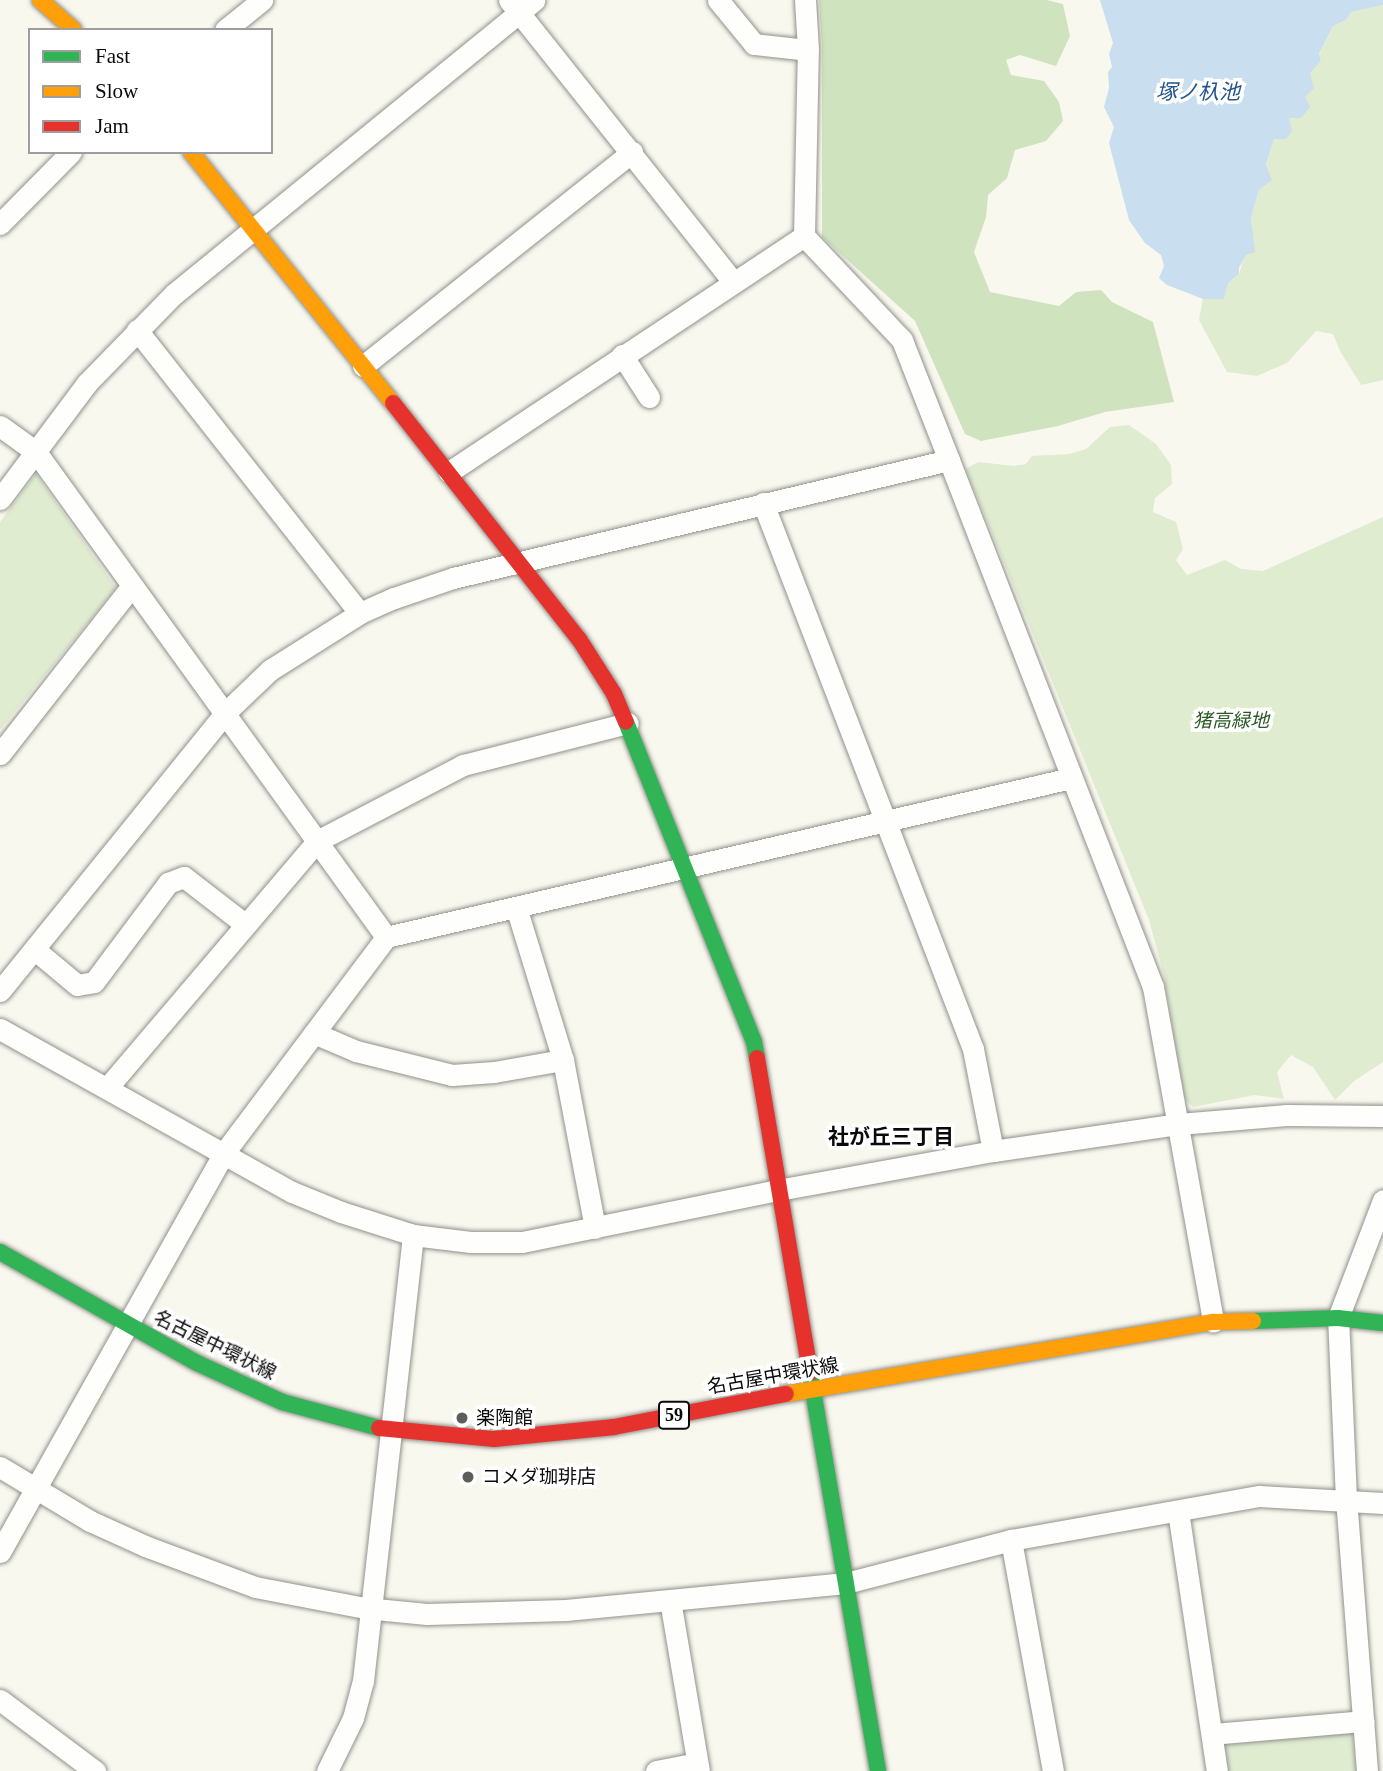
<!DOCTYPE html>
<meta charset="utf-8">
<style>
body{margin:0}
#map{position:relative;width:1383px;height:1771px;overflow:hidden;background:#f8f8ee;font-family:"Times New Roman","Noto Sans JP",serif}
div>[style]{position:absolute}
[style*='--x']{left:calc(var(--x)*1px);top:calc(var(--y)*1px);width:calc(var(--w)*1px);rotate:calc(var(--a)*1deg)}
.green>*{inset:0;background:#dfecd0}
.forest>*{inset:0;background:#cfe3bf}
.water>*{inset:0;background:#c9deee}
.roads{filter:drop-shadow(0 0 2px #91918d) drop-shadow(0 0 2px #91918d)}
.street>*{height:21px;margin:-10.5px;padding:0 10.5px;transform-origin:10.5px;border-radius:10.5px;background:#fefefc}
.fast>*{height:16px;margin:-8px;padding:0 8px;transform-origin:8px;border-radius:8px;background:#30b455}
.slow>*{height:16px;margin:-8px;padding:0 8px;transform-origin:8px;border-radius:8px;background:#ff9f0a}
.jam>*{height:16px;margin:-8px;padding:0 8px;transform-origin:8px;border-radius:8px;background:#e5322d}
.dots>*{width:19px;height:19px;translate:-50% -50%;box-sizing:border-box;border:4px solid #fff;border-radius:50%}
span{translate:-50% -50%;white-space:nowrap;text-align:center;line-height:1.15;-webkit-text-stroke:7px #fff;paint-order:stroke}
.shield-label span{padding:2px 5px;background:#fff;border:2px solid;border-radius:5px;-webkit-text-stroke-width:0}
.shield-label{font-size:18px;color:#0a0a0a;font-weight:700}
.park-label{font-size:19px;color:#295923;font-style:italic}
.street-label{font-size:19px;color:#0a0a0a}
.poi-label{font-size:19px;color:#0a0a0a}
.left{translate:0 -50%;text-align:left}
.water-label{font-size:21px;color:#24548c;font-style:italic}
.neighbourhood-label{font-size:21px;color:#0a0a0a;font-weight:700}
.legend{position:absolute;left:28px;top:28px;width:245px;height:126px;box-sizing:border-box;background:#fff;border:2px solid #9d9d9d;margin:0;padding:9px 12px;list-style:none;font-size:21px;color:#0a0a0a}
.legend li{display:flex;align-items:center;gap:14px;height:35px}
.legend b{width:35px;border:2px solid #9d9d9d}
</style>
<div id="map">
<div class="green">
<div style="clip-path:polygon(1383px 5px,1383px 380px,1361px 385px,1340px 351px,1333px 334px,1316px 331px,1287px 363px,1257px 376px,1227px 372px,1199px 320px,1203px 299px,1224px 299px,1228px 283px,1239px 274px,1252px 232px,1251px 218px,1274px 139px,1286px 139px,1289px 118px,1305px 97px,1310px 73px,1321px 61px,1319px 55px,1333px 26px,1346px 20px,1351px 12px)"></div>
<div style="clip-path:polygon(1129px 425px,1156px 444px,1171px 465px,1172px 484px,1155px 498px,1153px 512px,1176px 522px,1183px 549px,1176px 560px,1187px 575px,1225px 560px,1241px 569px,1263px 571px,1383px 517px,1383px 1062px,1354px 1081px,1335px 1100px,1313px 1067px,1291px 1055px,1277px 1072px,1284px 1099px,1255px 1095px,1193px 1107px,1184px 1098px,1164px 976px,1149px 920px,966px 469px,978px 462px,1014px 466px,1026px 464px,1032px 456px,1069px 454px,1086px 449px,1110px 427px)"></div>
<div style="clip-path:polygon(36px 474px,116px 588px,0 730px,0 522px)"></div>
<div style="clip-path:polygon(1352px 1733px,1356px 1771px,1229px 1771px,1225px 1744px)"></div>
</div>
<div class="forest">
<div style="clip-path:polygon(819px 0,1047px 0,1063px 4px,1070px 36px,1056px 66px,1020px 55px,1006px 60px,1011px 75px,1044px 81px,1059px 102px,1063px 121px,1046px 141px,1015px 150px,1007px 178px,988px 195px,986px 217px,974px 252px,990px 292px,1059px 306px,1076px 292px,1101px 290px,1112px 302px,1153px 322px,1174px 402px,1105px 412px,1058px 426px,981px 441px,965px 434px,915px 321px,822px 237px,822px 48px)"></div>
</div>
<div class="water">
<div style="clip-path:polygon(1100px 0,1383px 0,1383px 5px,1351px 12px,1346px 20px,1333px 26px,1319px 54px,1321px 61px,1310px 73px,1314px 88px,1305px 97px,1310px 107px,1301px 118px,1289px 118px,1292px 131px,1286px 139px,1274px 139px,1266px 165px,1272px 180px,1259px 190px,1251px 218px,1255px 252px,1246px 255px,1239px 268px,1239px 274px,1228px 283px,1224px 299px,1203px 299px,1167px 285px,1159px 278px,1164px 266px,1161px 255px,1145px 243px,1129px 220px,1109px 143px,1114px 127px,1104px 107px,1109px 88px,1108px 72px,1112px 67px,1109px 54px,1113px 43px)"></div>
</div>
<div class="roads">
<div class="street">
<div style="--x:509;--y:0;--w:360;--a:51.5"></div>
<div style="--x:718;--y:0;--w:57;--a:50.7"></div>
<div style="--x:754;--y:44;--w:54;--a:6.3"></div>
<div style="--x:225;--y:30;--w:48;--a:-39"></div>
<div style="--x:0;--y:224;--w:101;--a:-45.4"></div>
<div style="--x:137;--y:330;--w:360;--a:51.8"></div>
<div style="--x:622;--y:355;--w:50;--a:57.3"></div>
<div style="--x:363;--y:366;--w:344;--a:-38.5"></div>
<div style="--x:0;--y:426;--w:44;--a:35.8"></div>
<div style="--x:36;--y:452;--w:598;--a:54.18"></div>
<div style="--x:949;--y:460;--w:565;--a:68.84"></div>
<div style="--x:1153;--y:987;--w:340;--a:79.8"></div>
<div style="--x:449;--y:472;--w:426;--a:-33.6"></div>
<div style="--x:0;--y:499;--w:145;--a:-53.1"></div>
<div style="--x:87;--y:383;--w:124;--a:-45.7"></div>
<div style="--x:174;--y:294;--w:465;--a:-39.2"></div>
<div style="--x:763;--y:503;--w:585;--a:68.96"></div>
<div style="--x:973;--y:1049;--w:104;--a:78.9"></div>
<div style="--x:0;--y:754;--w:212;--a:-51.9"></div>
<div style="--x:516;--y:907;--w:160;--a:72.9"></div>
<div style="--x:563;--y:1060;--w:171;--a:79.2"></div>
<div style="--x:34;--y:949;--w:56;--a:39.9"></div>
<div style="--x:77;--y:985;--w:17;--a:-10"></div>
<div style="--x:94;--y:982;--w:124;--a:-53.2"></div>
<div style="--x:168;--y:883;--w:17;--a:-21"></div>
<div style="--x:184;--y:877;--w:78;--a:37.7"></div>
<div style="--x:0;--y:991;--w:358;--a:-51"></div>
<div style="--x:225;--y:713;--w:62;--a:-43.7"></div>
<div style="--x:270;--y:670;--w:107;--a:-32.3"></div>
<div style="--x:360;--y:613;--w:37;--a:-24"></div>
<div style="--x:394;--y:598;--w:62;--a:-18.7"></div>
<div style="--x:453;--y:578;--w:510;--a:-13.38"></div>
<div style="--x:949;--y:460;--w:129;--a:-111.4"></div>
<div style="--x:902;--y:340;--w:143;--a:-133.3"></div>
<div style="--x:804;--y:236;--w:186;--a:-88.8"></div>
<div style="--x:808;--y:50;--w:50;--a:-93.4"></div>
<div style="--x:0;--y:1029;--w:334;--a:29.2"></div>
<div style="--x:292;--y:1192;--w:53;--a:22.2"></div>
<div style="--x:341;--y:1212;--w:76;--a:17.7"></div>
<div style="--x:413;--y:1235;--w:58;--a:6.9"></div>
<div style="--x:471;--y:1242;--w:51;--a:0"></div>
<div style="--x:522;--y:1242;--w:261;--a:-11.5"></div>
<div style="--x:778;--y:1190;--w:219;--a:-10.3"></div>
<div style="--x:993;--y:1151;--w:188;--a:-8.3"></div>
<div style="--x:1179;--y:1124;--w:108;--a:-4.8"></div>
<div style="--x:1287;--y:1115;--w:96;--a:0.6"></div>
<div style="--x:314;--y:1033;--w:46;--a:23.2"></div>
<div style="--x:356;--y:1051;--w:99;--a:14"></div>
<div style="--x:452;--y:1075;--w:42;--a:-4.1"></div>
<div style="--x:494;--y:1072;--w:70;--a:-9.9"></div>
<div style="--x:107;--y:1088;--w:324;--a:-49.6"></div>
<div style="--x:317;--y:841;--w:165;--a:-27.5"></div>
<div style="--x:463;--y:765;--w:170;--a:-14.3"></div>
<div style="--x:0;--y:1467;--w:105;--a:31"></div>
<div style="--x:90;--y:1521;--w:60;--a:24.4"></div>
<div style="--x:145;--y:1546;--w:117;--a:20.4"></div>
<div style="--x:255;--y:1587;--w:112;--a:10.8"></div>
<div style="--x:365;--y:1608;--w:62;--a:5.5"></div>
<div style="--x:427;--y:1614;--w:139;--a:-1.6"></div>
<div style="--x:566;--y:1610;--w:281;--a:-5.5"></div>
<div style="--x:846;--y:1583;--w:171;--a:-14.6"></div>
<div style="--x:1011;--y:1540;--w:252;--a:-10.1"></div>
<div style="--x:1259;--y:1496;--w:124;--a:3.2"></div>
<div style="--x:1178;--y:1511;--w:263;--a:81.5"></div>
<div style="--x:1011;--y:1540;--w:235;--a:79.7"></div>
<div style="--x:0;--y:1552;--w:458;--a:-60.7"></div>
<div style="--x:224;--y:1153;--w:270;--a:-53.1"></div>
<div style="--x:386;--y:937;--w:703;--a:-13.07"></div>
<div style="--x:670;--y:1600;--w:173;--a:80.4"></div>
<div style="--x:0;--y:1700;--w:119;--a:36.8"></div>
<div style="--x:1212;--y:1734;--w:152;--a:-4.9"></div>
<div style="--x:327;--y:1771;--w:59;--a:-63.9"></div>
<div style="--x:353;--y:1718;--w:38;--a:-75"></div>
<div style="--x:363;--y:1681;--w:449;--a:-83.6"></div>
<div style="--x:656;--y:1771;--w:42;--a:-11"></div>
<div style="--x:1367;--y:1771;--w:273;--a:-94.4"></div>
<div style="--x:1346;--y:1499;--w:181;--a:-92.5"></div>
<div style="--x:1338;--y:1318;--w:126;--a:-69.1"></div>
</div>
<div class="fast">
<div style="--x:626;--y:722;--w:345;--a:68.2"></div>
<div style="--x:754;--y:1042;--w:16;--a:79"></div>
<div style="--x:0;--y:1252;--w:226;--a:29.4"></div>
<div style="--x:197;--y:1363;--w:94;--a:24.6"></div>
<div style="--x:282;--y:1402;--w:100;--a:15"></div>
<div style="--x:1253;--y:1321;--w:85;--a:-2"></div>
<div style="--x:1338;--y:1318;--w:45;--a:6.3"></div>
<div style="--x:810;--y:1373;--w:404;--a:80.3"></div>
</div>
<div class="slow">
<div style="--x:40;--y:0;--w:45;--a:41.4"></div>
<div style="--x:191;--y:152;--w:322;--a:51.2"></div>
<div style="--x:786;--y:1394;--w:433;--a:-9.6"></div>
<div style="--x:1213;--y:1322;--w:40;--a:-1.4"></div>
</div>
<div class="jam">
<div style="--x:393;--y:403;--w:300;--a:51.8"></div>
<div style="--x:579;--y:639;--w:65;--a:57.5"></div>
<div style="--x:614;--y:694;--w:30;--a:67"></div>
<div style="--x:757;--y:1058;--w:319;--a:80.4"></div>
<div style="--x:379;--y:1428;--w:116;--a:5.5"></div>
<div style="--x:494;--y:1439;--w:121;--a:-5.7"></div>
<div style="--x:614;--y:1427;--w:175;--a:-10.9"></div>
</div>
</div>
<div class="dots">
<div style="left:462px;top:1418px;background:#5d5d5a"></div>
<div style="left:468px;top:1477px;background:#5d5d5a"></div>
</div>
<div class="shield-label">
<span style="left:674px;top:1415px">59</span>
</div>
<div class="park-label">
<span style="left:1231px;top:721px">猪高緑地</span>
</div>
<div class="street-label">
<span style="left:215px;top:1345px;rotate:26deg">名古屋中環状線</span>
<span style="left:773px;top:1376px;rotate:-10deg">名古屋中環状線</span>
</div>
<div class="poi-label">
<span class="left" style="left:476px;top:1418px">楽陶館</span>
<span class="left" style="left:482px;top:1477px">コメダ珈琲店</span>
</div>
<div class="water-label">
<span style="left:1198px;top:92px">塚ノ杁池</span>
</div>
<div class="neighbourhood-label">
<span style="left:891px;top:1137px">社が丘三丁目</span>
</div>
<ul class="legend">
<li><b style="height:9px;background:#30b455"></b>Fast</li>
<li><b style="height:9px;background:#ff9f0a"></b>Slow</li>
<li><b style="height:9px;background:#e5322d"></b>Jam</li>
</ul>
</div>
